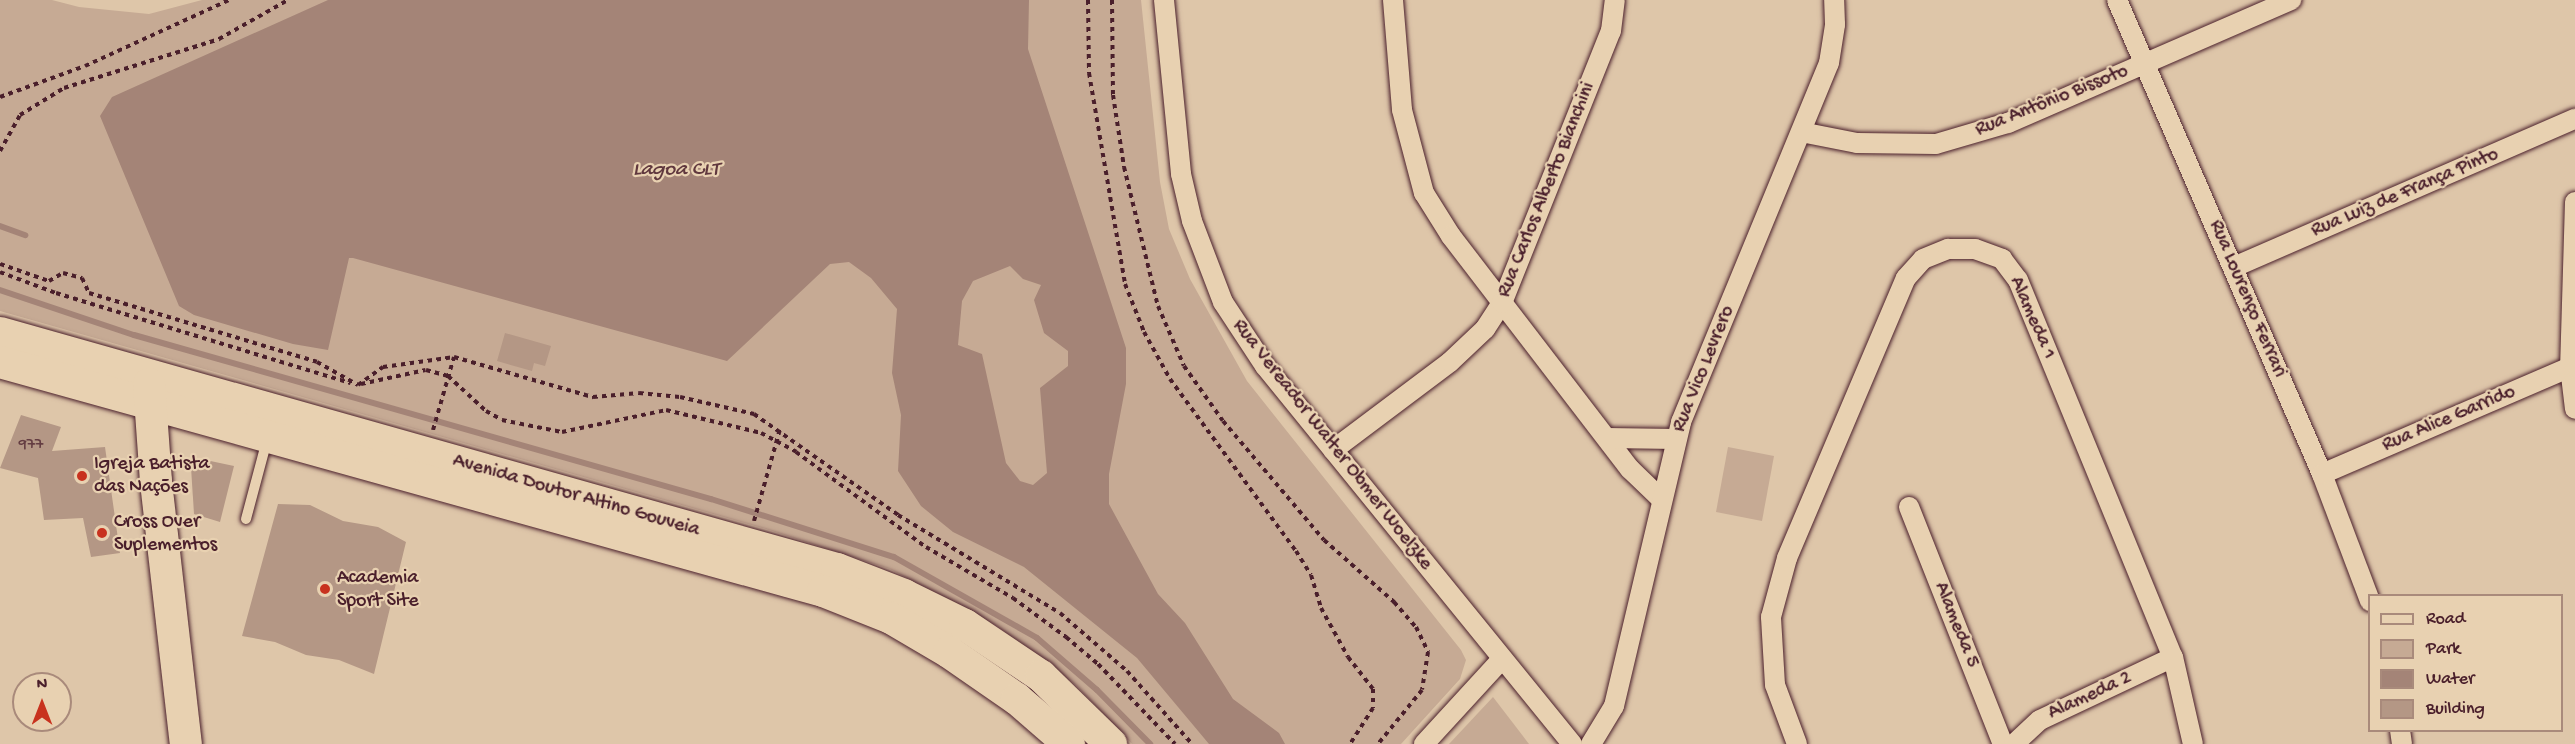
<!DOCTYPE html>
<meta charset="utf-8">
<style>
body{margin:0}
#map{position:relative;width:2575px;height:744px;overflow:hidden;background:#dec6a9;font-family:"Gochi Hand",sans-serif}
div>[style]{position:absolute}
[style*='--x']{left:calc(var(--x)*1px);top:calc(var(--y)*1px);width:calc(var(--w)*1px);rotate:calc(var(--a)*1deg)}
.green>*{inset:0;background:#c6aa94}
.water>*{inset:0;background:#a48477}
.stream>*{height:6px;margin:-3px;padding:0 3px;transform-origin:3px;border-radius:3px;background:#a48477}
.building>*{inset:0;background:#b49785}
.path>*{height:4px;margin-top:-2px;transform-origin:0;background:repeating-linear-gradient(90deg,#4a1f2b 0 4.5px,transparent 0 9px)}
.roads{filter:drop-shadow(0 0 2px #4a1f2b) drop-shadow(0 0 2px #4a1f2b)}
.lane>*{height:10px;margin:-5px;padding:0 5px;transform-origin:5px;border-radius:5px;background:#e8d1b1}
.street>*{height:20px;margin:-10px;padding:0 10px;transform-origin:10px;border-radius:10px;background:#e8d1b1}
.primary>*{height:32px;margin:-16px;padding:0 16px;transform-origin:16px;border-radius:16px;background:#e8d1b1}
.dots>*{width:16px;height:16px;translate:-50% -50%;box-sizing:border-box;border:3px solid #e8d1b1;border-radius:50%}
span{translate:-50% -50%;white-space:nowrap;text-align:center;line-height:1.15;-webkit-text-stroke:4.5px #e8d1b1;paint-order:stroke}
.number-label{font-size:16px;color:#643d42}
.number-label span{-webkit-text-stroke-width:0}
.street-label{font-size:20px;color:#4a1f2b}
.poi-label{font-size:20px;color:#4a1f2b}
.left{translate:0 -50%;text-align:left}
.water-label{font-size:21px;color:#60383e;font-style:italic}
.legend{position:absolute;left:2368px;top:594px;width:195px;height:138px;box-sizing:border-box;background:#e8d1b1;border:2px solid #a98a7b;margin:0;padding:8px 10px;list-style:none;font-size:18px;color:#4a1f2b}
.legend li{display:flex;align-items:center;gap:12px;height:30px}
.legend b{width:30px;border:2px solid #a98a7b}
.north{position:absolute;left:12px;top:672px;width:60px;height:60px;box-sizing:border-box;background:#e8d1b1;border:2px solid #a98a7b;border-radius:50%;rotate:0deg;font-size:16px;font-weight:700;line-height:24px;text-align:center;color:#4a1f2b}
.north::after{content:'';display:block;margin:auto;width:21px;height:27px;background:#c8321e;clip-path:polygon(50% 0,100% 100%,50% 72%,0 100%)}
</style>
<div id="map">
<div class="green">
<div style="clip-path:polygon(0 0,52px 0,79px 7px,149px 14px,202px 0,1141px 0,1160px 182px,1169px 229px,1190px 279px,1247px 381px,1461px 650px,1466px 660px,1460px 679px,1401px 744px,1132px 744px,1076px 685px,997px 626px,890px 569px,766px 529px,0 311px)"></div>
<div style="clip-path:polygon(1728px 447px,1774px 456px,1762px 521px,1716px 512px)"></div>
<div style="clip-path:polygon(1493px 697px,1529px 744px,1449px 744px)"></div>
</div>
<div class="water">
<div style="clip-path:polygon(evenodd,328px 0,1029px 0,1028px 49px,1126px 348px,1126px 384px,1109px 474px,1109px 504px,1158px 594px,1185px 623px,1233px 699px,1279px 733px,1285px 744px,1209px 744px,1137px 658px,1024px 567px,953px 532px,921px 506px,898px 471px,901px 415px,892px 373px,897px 309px,871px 278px,849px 262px,830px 264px,727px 361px,353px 258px,349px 258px,328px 350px,293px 344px,194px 315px,179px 306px,100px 116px,112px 97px,328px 0,1010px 266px,1023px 279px,1041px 285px,1034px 300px,1044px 333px,1068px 351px,1068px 366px,1040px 388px,1047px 473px,1033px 485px,1020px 481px,1006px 463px,982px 354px,958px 345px,962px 301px,973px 281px,1010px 266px)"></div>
</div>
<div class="stream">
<div style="--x:0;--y:226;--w:27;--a:20"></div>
<div style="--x:0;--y:290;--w:141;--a:18.6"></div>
<div style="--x:134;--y:335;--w:600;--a:15.87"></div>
<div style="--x:711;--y:499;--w:192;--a:17.6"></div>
<div style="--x:894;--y:557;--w:164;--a:29.5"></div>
<div style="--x:1037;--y:638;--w:79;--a:40.9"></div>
<div style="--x:1097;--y:690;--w:76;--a:45.5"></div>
</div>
<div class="building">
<div style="clip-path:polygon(505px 333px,551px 346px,545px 366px,534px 363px,532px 371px,497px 361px)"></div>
<div style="clip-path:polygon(21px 415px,61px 427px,52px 451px,105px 447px,120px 553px,91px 557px,83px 518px,44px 520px,38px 478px,0 468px)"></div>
<div style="clip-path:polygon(201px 459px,234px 466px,220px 522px,194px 514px,191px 467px)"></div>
<div style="clip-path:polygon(278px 504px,310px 505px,343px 521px,378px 527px,406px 542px,374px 674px,339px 660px,306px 655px,275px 642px,242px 636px)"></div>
</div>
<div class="path">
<div style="--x:1088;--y:0;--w:73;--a:89.2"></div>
<div style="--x:1089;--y:73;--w:214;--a:80.3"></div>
<div style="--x:1125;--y:284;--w:52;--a:68.4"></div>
<div style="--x:1144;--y:332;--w:54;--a:61"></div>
<div style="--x:1170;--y:379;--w:213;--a:53.8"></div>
<div style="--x:1296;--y:551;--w:28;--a:58"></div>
<div style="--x:1311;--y:575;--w:34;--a:73"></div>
<div style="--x:1321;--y:608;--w:56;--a:61.1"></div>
<div style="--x:1348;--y:657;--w:41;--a:52"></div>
<div style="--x:1373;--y:689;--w:19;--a:90"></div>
<div style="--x:1373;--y:708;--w:43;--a:122.6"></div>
<div style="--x:1112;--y:0;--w:95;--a:89.4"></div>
<div style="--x:1113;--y:95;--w:73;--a:81.3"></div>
<div style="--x:1124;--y:167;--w:143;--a:76.3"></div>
<div style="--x:1158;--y:306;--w:65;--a:66.6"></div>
<div style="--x:1184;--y:366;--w:67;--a:54.7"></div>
<div style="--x:1223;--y:421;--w:156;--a:49.7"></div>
<div style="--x:1324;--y:540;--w:94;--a:41.5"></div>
<div style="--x:1394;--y:602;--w:33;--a:49"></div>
<div style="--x:1416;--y:627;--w:28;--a:64"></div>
<div style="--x:1428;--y:652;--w:38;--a:99"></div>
<div style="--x:1422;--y:690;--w:70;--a:129.2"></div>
<div style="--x:0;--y:97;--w:90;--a:-20"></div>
<div style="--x:85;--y:66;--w:158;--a:-24.6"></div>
<div style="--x:0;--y:151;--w:41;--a:-60.9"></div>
<div style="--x:20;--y:115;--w:52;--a:-31.5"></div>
<div style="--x:64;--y:88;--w:163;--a:-17.5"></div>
<div style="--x:219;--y:39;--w:79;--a:-29.5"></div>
<div style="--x:0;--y:264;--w:52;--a:19.1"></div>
<div style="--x:49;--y:281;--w:16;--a:-30"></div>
<div style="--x:63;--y:273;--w:20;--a:15"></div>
<div style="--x:82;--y:278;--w:17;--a:65"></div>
<div style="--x:89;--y:293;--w:238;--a:16.8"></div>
<div style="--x:317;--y:362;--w:47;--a:29.3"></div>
<div style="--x:358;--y:385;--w:31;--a:-36"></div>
<div style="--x:383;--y:367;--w:72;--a:-8"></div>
<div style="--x:454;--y:357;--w:145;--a:16.1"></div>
<div style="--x:593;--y:397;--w:46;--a:-5"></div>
<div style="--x:639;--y:393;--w:41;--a:5.6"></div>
<div style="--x:680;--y:397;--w:76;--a:12.9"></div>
<div style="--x:754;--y:414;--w:176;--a:35"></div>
<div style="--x:898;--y:515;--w:189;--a:31.2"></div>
<div style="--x:1060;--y:613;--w:89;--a:40.9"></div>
<div style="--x:1127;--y:671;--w:98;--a:48.3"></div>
<div style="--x:0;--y:272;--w:60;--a:20.6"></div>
<div style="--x:56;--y:293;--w:308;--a:17"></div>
<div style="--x:361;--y:384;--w:66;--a:-12.2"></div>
<div style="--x:426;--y:370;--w:23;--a:15"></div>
<div style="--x:448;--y:376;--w:52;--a:42.6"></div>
<div style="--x:486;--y:411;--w:18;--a:29"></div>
<div style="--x:502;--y:420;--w:61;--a:11.3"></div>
<div style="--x:562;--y:432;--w:106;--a:-11.9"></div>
<div style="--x:666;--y:410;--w:98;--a:13.6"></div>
<div style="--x:761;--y:433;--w:40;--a:28"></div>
<div style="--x:796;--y:452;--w:161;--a:36.2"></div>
<div style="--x:926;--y:547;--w:101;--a:30.4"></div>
<div style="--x:1013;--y:598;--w:66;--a:36.3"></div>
<div style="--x:1066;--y:637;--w:42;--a:40.2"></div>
<div style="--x:1098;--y:664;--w:111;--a:46.1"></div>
<div style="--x:433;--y:430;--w:76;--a:-74"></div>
<div style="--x:754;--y:521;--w:96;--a:-74.2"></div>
</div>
<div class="roads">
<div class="lane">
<div style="--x:246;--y:519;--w:82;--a:-75.1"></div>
</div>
<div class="street">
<div style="--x:1164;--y:0;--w:175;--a:84.4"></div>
<div style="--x:1181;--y:174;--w:48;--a:76.8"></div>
<div style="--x:1192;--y:221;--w:87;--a:69.1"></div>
<div style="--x:1223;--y:302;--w:77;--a:56.7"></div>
<div style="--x:1265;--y:366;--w:487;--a:50.9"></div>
<div style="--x:1393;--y:0;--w:110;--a:85.3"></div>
<div style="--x:1402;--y:110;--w:86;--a:75.2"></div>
<div style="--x:1424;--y:193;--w:51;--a:57.9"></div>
<div style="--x:1451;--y:236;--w:294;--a:52.5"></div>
<div style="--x:1630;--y:469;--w:42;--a:44"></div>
<div style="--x:2117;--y:0;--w:516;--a:66.61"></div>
<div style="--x:2322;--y:474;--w:136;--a:69.3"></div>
<div style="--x:1801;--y:132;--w:57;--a:11.1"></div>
<div style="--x:1857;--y:143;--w:79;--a:0.7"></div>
<div style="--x:1936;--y:144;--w:75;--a:-16.3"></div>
<div style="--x:2008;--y:123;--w:309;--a:-23.5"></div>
<div style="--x:2575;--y:202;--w:165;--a:91.7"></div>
<div style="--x:2570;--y:367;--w:42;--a:83.2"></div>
<div style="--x:2234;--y:267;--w:372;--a:-23.5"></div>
<div style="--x:1607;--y:438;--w:69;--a:0.8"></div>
<div style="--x:1333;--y:450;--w:146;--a:-36.9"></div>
<div style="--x:1450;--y:362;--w:48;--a:-43.3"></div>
<div style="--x:1485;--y:329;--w:31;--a:-57"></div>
<div style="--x:1502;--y:303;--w:293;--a:-68.2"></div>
<div style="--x:1611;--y:31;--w:31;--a:-83"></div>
<div style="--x:2322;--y:474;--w:275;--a:-23.3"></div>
<div style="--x:1909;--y:507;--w:255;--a:68.4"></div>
<div style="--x:2400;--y:730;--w:14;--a:82"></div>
<div style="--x:1424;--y:744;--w:115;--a:-47.5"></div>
<div style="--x:1591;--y:744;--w:44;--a:-58.8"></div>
<div style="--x:1614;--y:706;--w:292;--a:-76.7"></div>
<div style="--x:1681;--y:422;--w:388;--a:-67.6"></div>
<div style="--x:1829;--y:63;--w:39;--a:-81"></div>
<div style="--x:1835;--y:24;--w:24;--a:-92"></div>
<div style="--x:1797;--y:744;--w:63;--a:-110.4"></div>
<div style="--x:1775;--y:685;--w:68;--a:-93.4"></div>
<div style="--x:1771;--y:617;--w:61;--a:-74.8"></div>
<div style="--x:1787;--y:558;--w:304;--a:-67"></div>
<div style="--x:1906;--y:278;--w:25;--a:-48"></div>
<div style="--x:1923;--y:259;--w:27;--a:-22"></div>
<div style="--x:1948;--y:249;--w:27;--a:0"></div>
<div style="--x:1975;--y:249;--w:29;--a:20"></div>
<div style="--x:2002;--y:259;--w:26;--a:53"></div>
<div style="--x:2018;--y:280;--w:408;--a:67.7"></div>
<div style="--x:2173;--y:657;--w:89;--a:77.1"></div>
<div style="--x:2014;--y:744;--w:35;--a:-43"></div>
<div style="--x:2040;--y:720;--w:147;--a:-25.3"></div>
</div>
<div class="primary">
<div style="--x:0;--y:333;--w:870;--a:15.75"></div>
<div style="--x:837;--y:569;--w:72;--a:21.2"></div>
<div style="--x:904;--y:595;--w:68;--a:26.2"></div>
<div style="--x:965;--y:625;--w:92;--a:33.9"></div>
<div style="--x:1041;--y:676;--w:98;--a:44.2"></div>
<div style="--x:0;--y:362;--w:854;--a:15.55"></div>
<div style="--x:823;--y:591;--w:73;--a:21.7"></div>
<div style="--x:891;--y:618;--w:67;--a:30.4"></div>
<div style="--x:949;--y:652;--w:83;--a:34.7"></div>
<div style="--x:1017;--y:699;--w:69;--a:40.9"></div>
<div style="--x:149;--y:384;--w:98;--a:85.9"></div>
<div style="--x:156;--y:482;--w:264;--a:83.5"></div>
</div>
</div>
<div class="dots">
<div style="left:82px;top:476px;background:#c8321e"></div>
<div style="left:102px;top:533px;background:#c8321e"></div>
<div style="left:325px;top:589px;background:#c8321e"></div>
</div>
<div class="number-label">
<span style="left:31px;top:446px">977</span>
</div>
<div class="street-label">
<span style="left:2052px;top:101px;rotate:-22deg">Rua Antônio Bissoto</span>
<span style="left:1547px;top:190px;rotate:-68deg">Rua Carlos Alberto Bianchini</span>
<span style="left:2405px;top:193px;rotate:-23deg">Rua Luiz de França Pinto</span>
<span style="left:2247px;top:299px;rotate:67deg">Rua Lourenço Ferrari</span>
<span style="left:2032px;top:318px;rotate:66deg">Alameda 1</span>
<span style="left:1704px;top:369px;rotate:-68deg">Rua Vico Levrero</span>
<span style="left:2449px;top:419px;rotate:-23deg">Rua Alice Garrido</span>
<span style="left:1332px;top:445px;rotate:52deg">Rua Vereador Walter Obmer Woelzke</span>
<span style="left:576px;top:496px;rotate:16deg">Avenida Doutor Altino Gouveia</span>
<span style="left:1956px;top:625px;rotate:68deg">Alameda 5</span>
<span style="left:2090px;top:696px;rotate:-25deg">Alameda 2</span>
</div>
<div class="poi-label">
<span class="left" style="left:94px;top:476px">Igreja Batista<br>das Nações</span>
<span class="left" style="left:114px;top:534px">Cross Over<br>Suplementos</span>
<span class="left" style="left:337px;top:590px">Academia<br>Sport Site</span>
</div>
<div class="water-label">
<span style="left:676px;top:171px">Lagoa CLT</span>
</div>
<ul class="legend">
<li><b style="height:8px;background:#e8d1b1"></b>Road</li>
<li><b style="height:16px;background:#c6aa94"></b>Park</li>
<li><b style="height:16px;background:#a48477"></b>Water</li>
<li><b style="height:16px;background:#b49785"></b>Building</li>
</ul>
<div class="north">N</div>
</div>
